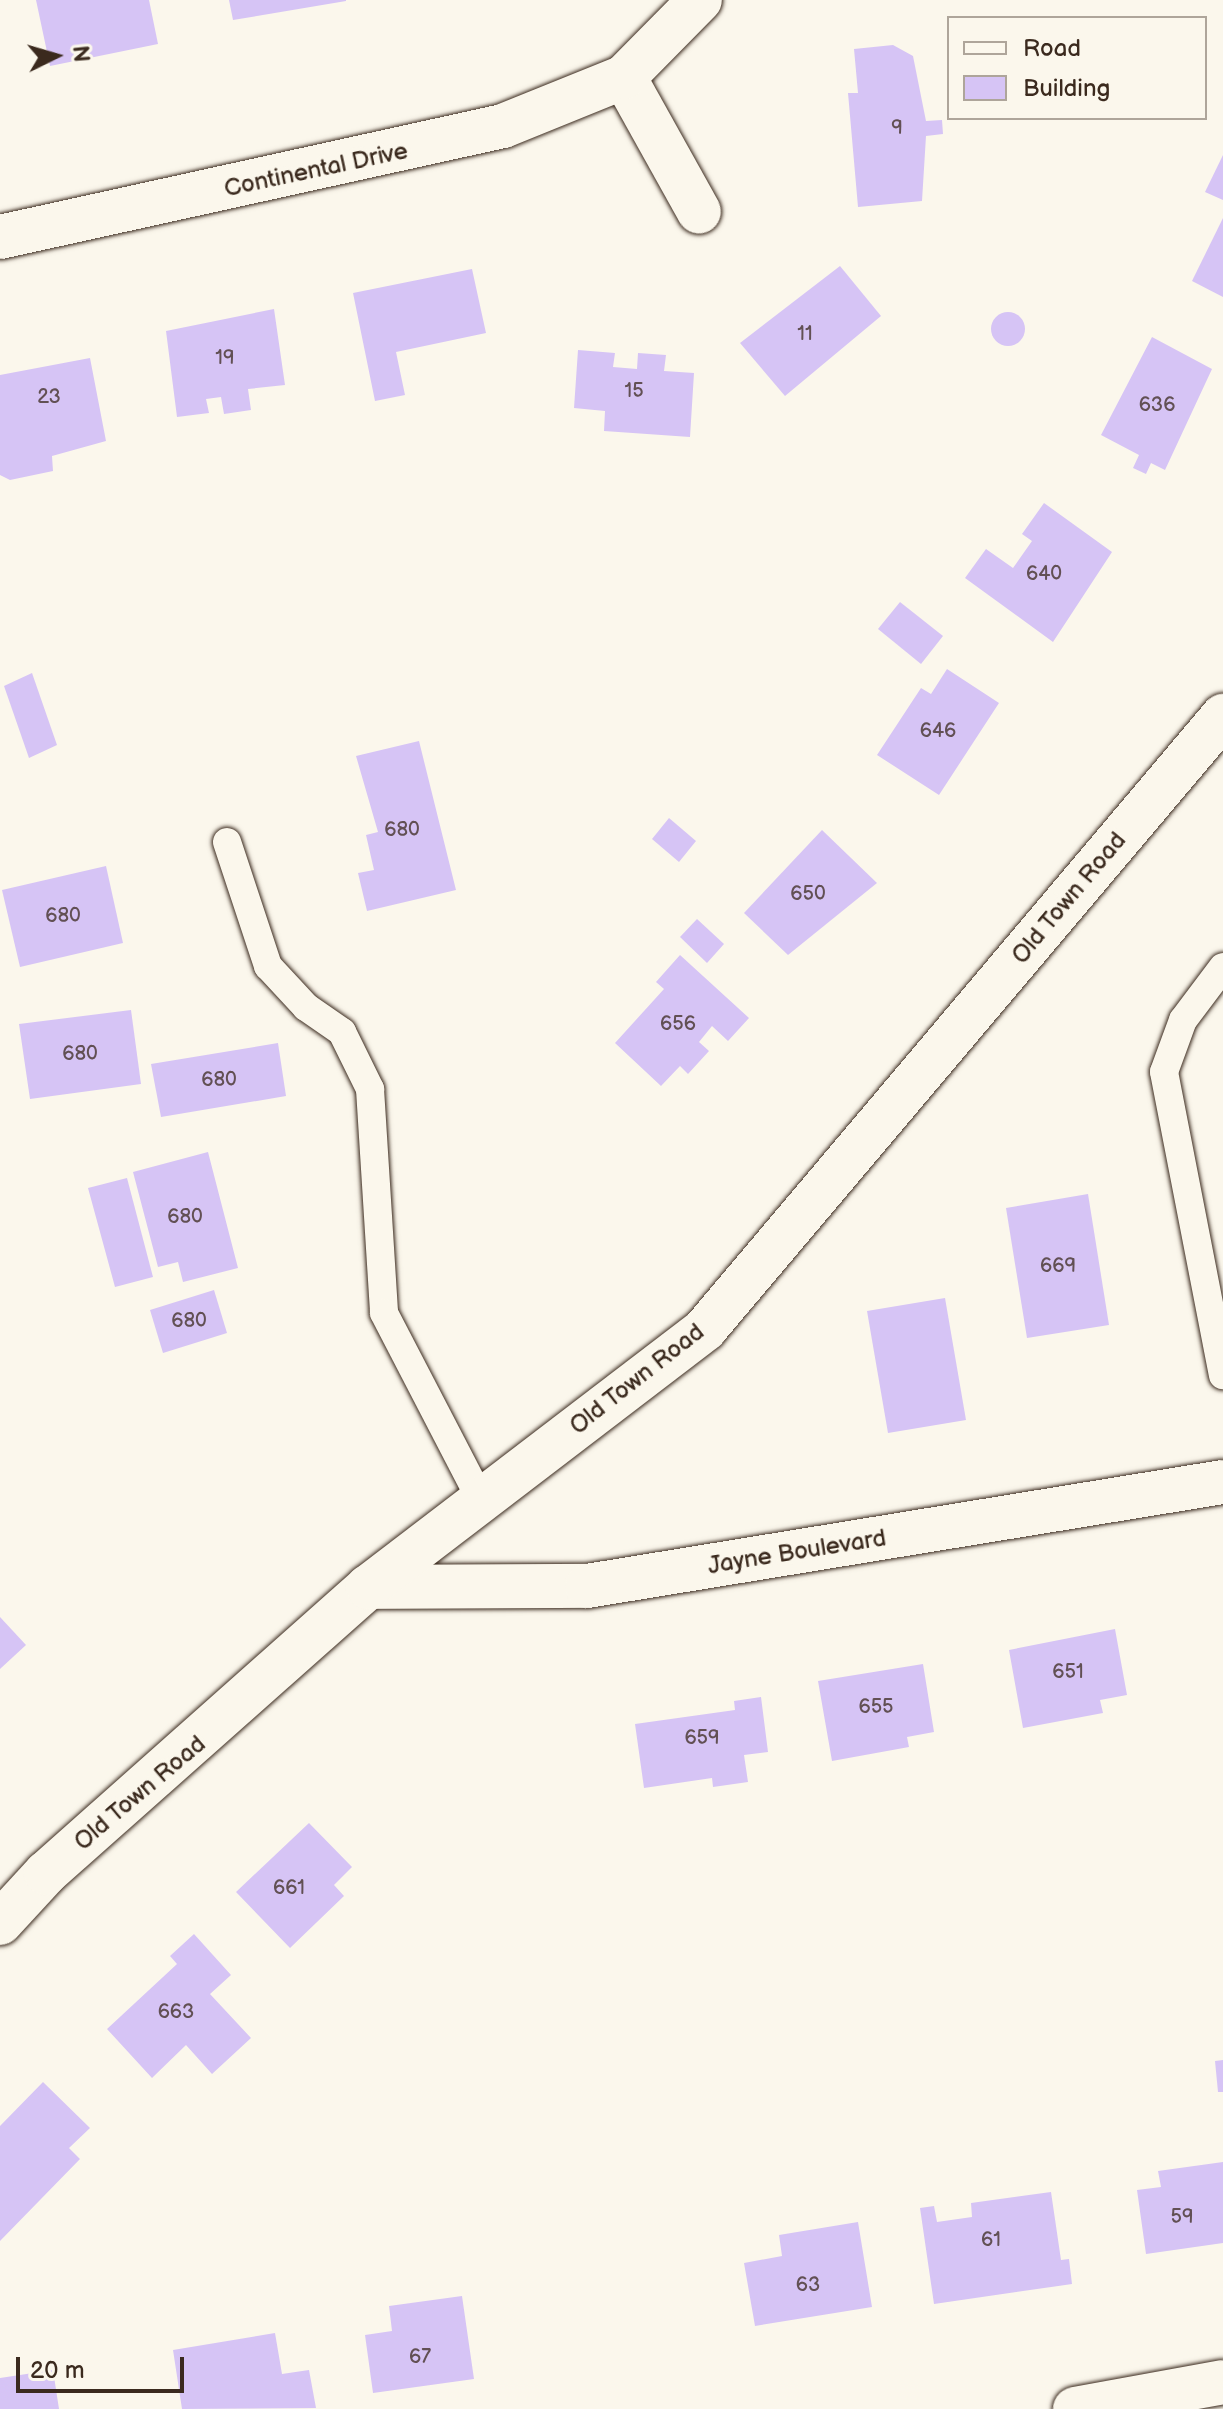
<!DOCTYPE html>
<style>
body{margin:0}
#map{position:relative;width:1223px;height:2409px;overflow:hidden;background:#fbf7ec;font-family:"Balsamiq Sans",sans-serif}
div>[style]{position:absolute}
[style*='--x']{left:calc(var(--x)*1px);top:calc(var(--y)*1px);width:calc(var(--w)*1px);rotate:calc(var(--a)*1deg)}
.building>*{inset:0;background:#d6c4f5}
.round{border-radius:50%}
.roads{filter:drop-shadow(0 0 2px #3b2a1e) drop-shadow(0 0 2px #3b2a1e)}
.service>*{height:28px;margin:-14px;padding:0 14px;transform-origin:14px;border-radius:14px;background:#fbf7ec}
.minor>*{height:44px;margin:-22px;padding:0 22px;transform-origin:22px;border-radius:22px;background:#fbf7ec}
.tertiary>*{height:44px;margin:-22px;padding:0 22px;transform-origin:22px;border-radius:22px;background:#fbf7ec}
.secondary>*{height:44px;margin:-22px;padding:0 22px;transform-origin:22px;border-radius:22px;background:#fbf7ec}
span{translate:-50% -50%;white-space:nowrap;text-align:center;line-height:1.15;-webkit-text-stroke:8px #fbf7ec;paint-order:stroke}
.number-label{font-size:20px;color:#625054}
.number-label span{-webkit-text-stroke-width:0}
.street-label{font-size:24px;color:#3b2a1e}
.legend{position:absolute;left:947px;top:16px;width:260px;height:104px;box-sizing:border-box;background:#fbf7ec;border:2px solid #aea59a;margin:0;padding:10px 14px;list-style:none;font-size:24px;color:#3b2a1e}
.legend li{display:flex;align-items:center;gap:16px;height:40px}
.legend b{width:40px;border:2px solid #aea59a}
.north{position:absolute;left:16px;top:16px;width:80px;height:80px;-webkit-text-stroke:6px #fbf7ec;paint-order:stroke;rotate:85deg;font-size:22px;font-weight:700;line-height:32px;text-align:center;color:#3b2a1e}
.north::after{content:'';display:block;margin:auto;width:28px;height:36px;background:#3b2a1e;clip-path:polygon(50% 0,100% 100%,50% 72%,0 100%)}
.scale{position:absolute;left:16px;top:2357px;width:168px;height:36px;box-sizing:border-box;border:4px solid #3b2a1e;border-top:0;padding-left:10px;font-size:24px;line-height:28px;white-space:nowrap;color:#3b2a1e;-webkit-text-stroke:6px #fbf7ec;paint-order:stroke}
</style>
<div id="map">
<div class="building">
<div style="clip-path:polygon(36px 0,149px 0,158px 44px,50px 66px)"></div>
<div style="clip-path:polygon(229px 0,346px 0,346px 1px,233px 20px)"></div>
<div style="clip-path:polygon(893px 45px,913px 56px,926px 121px,942px 120px,943px 134px,926px 136px,922px 201px,858px 207px,848px 93px,858px 93px,854px 49px)"></div>
<div style="clip-path:polygon(1223px 155px,1223px 200px,1205px 192px)"></div>
<div style="clip-path:polygon(1223px 218px,1223px 297px,1192px 281px)"></div>
<div style="clip-path:polygon(840px 266px,881px 316px,785px 396px,740px 343px)"></div>
<div style="clip-path:polygon(472px 269px,486px 333px,396px 352px,405px 395px,375px 401px,353px 293px)"></div>
<div style="clip-path:polygon(274px 309px,285px 385px,248px 389px,251px 410px,224px 414px,221px 397px,206px 399px,209px 413px,177px 417px,166px 331px)"></div>
<div class="round" style="left:991px;top:312px;width:34px;height:34px"></div>
<div style="clip-path:polygon(1152px 337px,1212px 369px,1165px 470px,1151px 463px,1146px 474px,1133px 468px,1139px 455px,1101px 435px)"></div>
<div style="clip-path:polygon(578px 350px,615px 353px,613px 367px,637px 369px,638px 353px,666px 355px,664px 371px,694px 373px,690px 437px,604px 431px,605px 411px,574px 408px)"></div>
<div style="clip-path:polygon(90px 358px,106px 441px,52px 456px,53px 471px,10px 480px,0 475px,0 375px)"></div>
<div style="clip-path:polygon(1044px 503px,1112px 552px,1053px 642px,965px 578px,986px 549px,1013px 568px,1032px 541px,1022px 534px)"></div>
<div style="clip-path:polygon(900px 602px,943px 636px,921px 664px,878px 629px)"></div>
<div style="clip-path:polygon(947px 669px,999px 703px,939px 795px,877px 755px,921px 688px,931px 694px)"></div>
<div style="clip-path:polygon(32px 673px,57px 745px,29px 758px,4px 686px)"></div>
<div style="clip-path:polygon(419px 741px,456px 890px,367px 911px,358px 873px,374px 870px,366px 835px,378px 832px,356px 756px)"></div>
<div style="clip-path:polygon(669px 818px,696px 841px,679px 862px,652px 839px)"></div>
<div style="clip-path:polygon(822px 830px,877px 883px,788px 955px,744px 913px)"></div>
<div style="clip-path:polygon(106px 866px,123px 943px,20px 967px,2px 890px)"></div>
<div style="clip-path:polygon(697px 919px,724px 944px,707px 963px,680px 937px)"></div>
<div style="clip-path:polygon(680px 955px,749px 1018px,728px 1041px,712px 1026px,699px 1042px,709px 1051px,688px 1074px,680px 1066px,661px 1086px,615px 1043px,664px 989px,656px 982px)"></div>
<div style="clip-path:polygon(131px 1010px,141px 1084px,30px 1099px,19px 1024px)"></div>
<div style="clip-path:polygon(278px 1043px,286px 1096px,161px 1117px,151px 1064px)"></div>
<div style="clip-path:polygon(208px 1152px,238px 1268px,183px 1282px,178px 1262px,158px 1267px,133px 1172px)"></div>
<div style="clip-path:polygon(127px 1178px,153px 1277px,115px 1287px,88px 1188px)"></div>
<div style="clip-path:polygon(1088px 1194px,1109px 1325px,1027px 1338px,1006px 1208px)"></div>
<div style="clip-path:polygon(214px 1290px,227px 1333px,163px 1353px,150px 1310px)"></div>
<div style="clip-path:polygon(945px 1298px,966px 1420px,888px 1433px,867px 1311px)"></div>
<div style="clip-path:polygon(0 1617px,26px 1645px,0 1669px)"></div>
<div style="clip-path:polygon(1115px 1629px,1127px 1695px,1100px 1700px,1103px 1713px,1023px 1728px,1009px 1650px)"></div>
<div style="clip-path:polygon(923px 1664px,934px 1732px,907px 1737px,909px 1747px,832px 1761px,818px 1681px)"></div>
<div style="clip-path:polygon(761px 1697px,768px 1752px,744px 1755px,748px 1782px,713px 1787px,712px 1778px,644px 1788px,635px 1724px,735px 1710px,734px 1701px)"></div>
<div style="clip-path:polygon(309px 1823px,352px 1867px,334px 1885px,344px 1896px,290px 1948px,236px 1892px)"></div>
<div style="clip-path:polygon(194px 1934px,231px 1975px,210px 1994px,251px 2038px,212px 2074px,186px 2045px,152px 2078px,107px 2029px,177px 1964px,170px 1956px)"></div>
<div style="clip-path:polygon(1223px 2060px,1223px 2092px,1218px 2092px,1215px 2061px)"></div>
<div style="clip-path:polygon(43px 2082px,90px 2128px,69px 2148px,80px 2159px,0 2241px,0 2126px)"></div>
<div style="clip-path:polygon(1223px 2162px,1223px 2243px,1146px 2254px,1137px 2190px,1161px 2187px,1158px 2171px)"></div>
<div style="clip-path:polygon(1051px 2192px,1061px 2260px,1069px 2259px,1072px 2284px,934px 2304px,920px 2208px,934px 2206px,937px 2222px,972px 2217px,971px 2203px)"></div>
<div style="clip-path:polygon(858px 2222px,872px 2307px,755px 2326px,744px 2263px,782px 2256px,779px 2235px)"></div>
<div style="clip-path:polygon(462px 2296px,474px 2379px,373px 2393px,365px 2335px,392px 2331px,389px 2306px)"></div>
<div style="clip-path:polygon(275px 2333px,282px 2374px,309px 2370px,316px 2408px,182px 2409px,173px 2350px)"></div>
<div style="clip-path:polygon(53px 2370px,59px 2409px,0 2409px,0 2378px)"></div>
</div>
<div class="roads">
<div class="service">
<div style="--x:227;--y:842;--w:131;--a:71.7"></div>
<div style="--x:268;--y:966;--w:56;--a:47.2"></div>
<div style="--x:306;--y:1007;--w:44;--a:34.8"></div>
<div style="--x:342;--y:1032;--w:64;--a:63.8"></div>
<div style="--x:370;--y:1089;--w:224;--a:86.4"></div>
<div style="--x:384;--y:1313;--w:211;--a:62.6"></div>
<div style="--x:1223;--y:967;--w:66;--a:127"></div>
<div style="--x:1183;--y:1020;--w:55;--a:110.1"></div>
<div style="--x:1164;--y:1072;--w:309;--a:79"></div>
</div>
<div class="minor">
<div style="--x:624;--y:77;--w:154;--a:60.9"></div>
<div style="--x:0;--y:237;--w:515;--a:-12.44"></div>
<div style="--x:503;--y:126;--w:131;--a:-22"></div>
<div style="--x:624;--y:77;--w:108;--a:-45.4"></div>
<div style="--x:1075;--y:2409;--w:150;--a:-10.3"></div>
</div>
<div class="tertiary">
<div style="--x:368;--y:1587;--w:219;--a:-0.3"></div>
<div style="--x:587;--y:1586;--w:644;--a:-9.29"></div>
</div>
<div class="secondary">
<div style="--x:0;--y:1923;--w:68;--a:-47.4"></div>
<div style="--x:46;--y:1873;--w:431;--a:-41.6"></div>
<div style="--x:368;--y:1587;--w:424;--a:-37.4"></div>
<div style="--x:705;--y:1329;--w:803;--a:-49.8"></div>
</div>
</div>
<div class="number-label">
<span style="left:897px;top:128px">9</span>
<span style="left:805px;top:334px">11</span>
<span style="left:225px;top:358px">19</span>
<span style="left:634px;top:391px">15</span>
<span style="left:49px;top:397px">23</span>
<span style="left:1157px;top:405px">636</span>
<span style="left:1044px;top:574px">640</span>
<span style="left:938px;top:731px">646</span>
<span style="left:402px;top:830px">680</span>
<span style="left:808px;top:894px">650</span>
<span style="left:63px;top:916px">680</span>
<span style="left:678px;top:1024px">656</span>
<span style="left:80px;top:1054px">680</span>
<span style="left:219px;top:1080px">680</span>
<span style="left:185px;top:1217px">680</span>
<span style="left:1058px;top:1266px">669</span>
<span style="left:189px;top:1321px">680</span>
<span style="left:1068px;top:1672px">651</span>
<span style="left:876px;top:1707px">655</span>
<span style="left:702px;top:1738px">659</span>
<span style="left:289px;top:1888px">661</span>
<span style="left:176px;top:2012px">663</span>
<span style="left:1182px;top:2217px">59</span>
<span style="left:991px;top:2240px">61</span>
<span style="left:808px;top:2285px">63</span>
<span style="left:420px;top:2357px">67</span>
</div>
<div class="street-label">
<span style="left:316px;top:170px;rotate:-12deg">Continental Drive</span>
<span style="left:1069px;top:898px;rotate:-50deg">Old Town Road</span>
<span style="left:637px;top:1379px;rotate:-38deg">Old Town Road</span>
<span style="left:797px;top:1552px;rotate:-9deg">Jayne Boulevard</span>
<span style="left:140px;top:1793px;rotate:-40deg">Old Town Road</span>
</div>
<ul class="legend">
<li><b style="height:10px;background:#fbf7ec"></b>Road</li>
<li><b style="height:22px;background:#d6c4f5"></b>Building</li>
</ul>
<div class="north">N</div>
<div class="scale">20 m</div>
</div>
